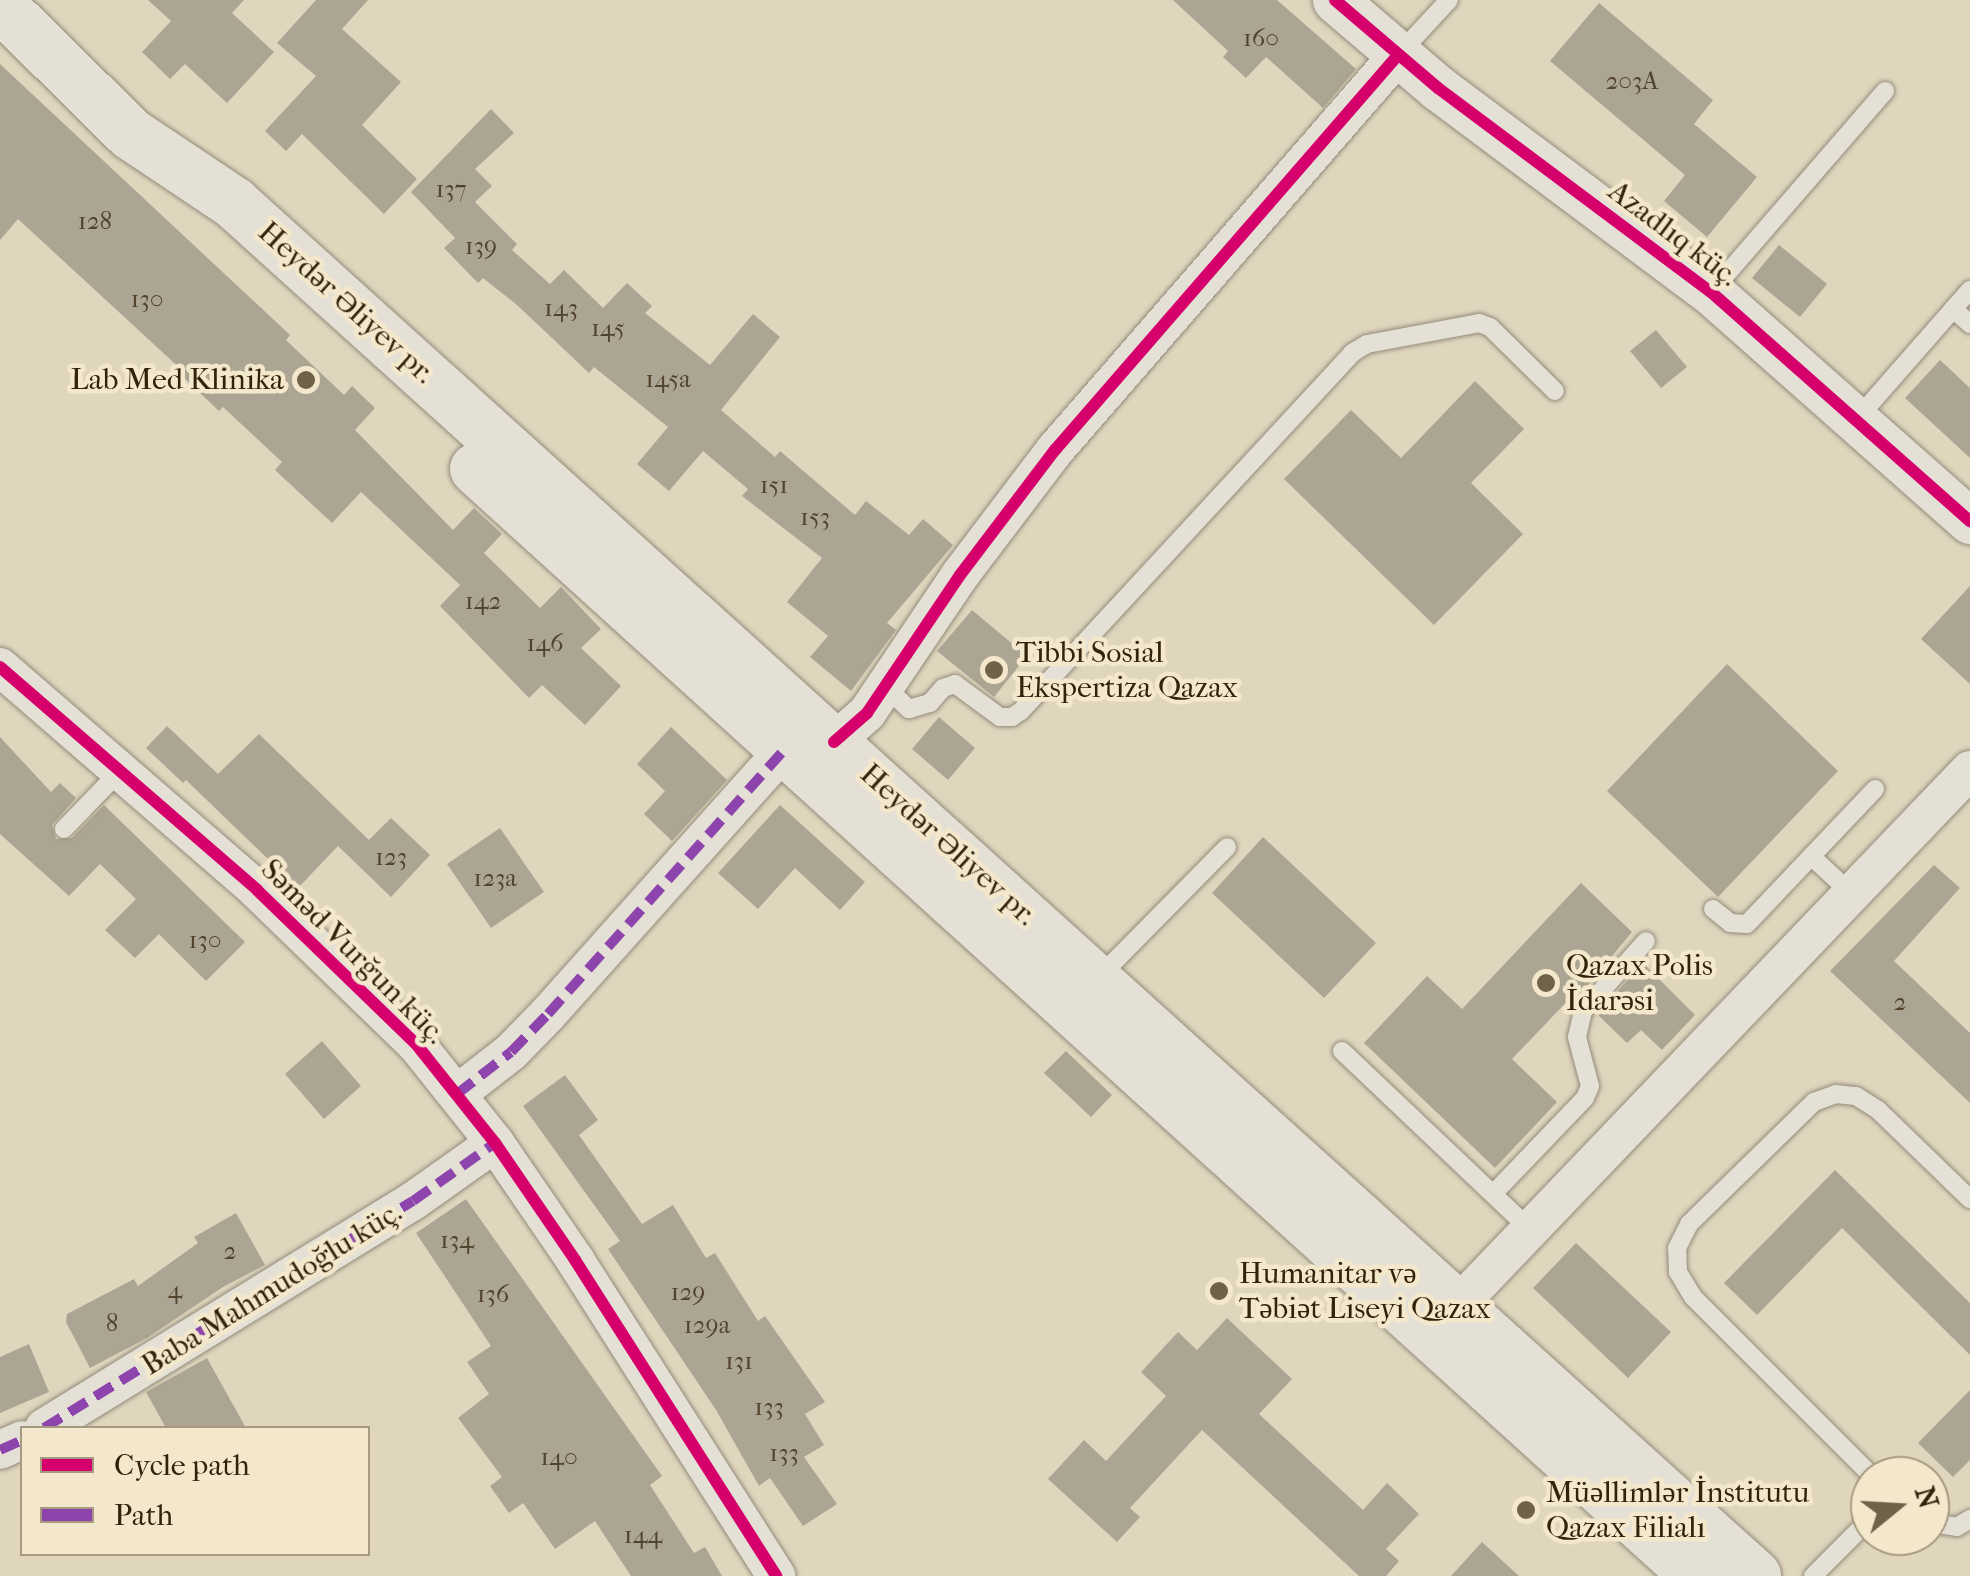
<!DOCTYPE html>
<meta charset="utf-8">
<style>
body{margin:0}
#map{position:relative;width:1970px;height:1576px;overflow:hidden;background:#e0d6be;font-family:"IM FELL French Canon",serif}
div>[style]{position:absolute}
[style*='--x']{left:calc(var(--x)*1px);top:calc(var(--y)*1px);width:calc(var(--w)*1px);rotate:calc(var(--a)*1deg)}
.building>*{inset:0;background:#ada594}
.roads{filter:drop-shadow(0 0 2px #928b7a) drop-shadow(0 0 2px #928b7a)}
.service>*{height:18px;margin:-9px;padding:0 9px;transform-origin:9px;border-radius:9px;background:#e5e0d5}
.minor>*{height:38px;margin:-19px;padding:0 19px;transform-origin:19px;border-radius:19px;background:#e5e0d5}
.tertiary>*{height:45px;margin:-22.5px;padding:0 22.5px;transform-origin:22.5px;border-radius:22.5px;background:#e5e0d5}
.secondary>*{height:52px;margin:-26px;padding:0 26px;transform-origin:26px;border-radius:26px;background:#e5e0d5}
.quiet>*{height:10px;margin-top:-5px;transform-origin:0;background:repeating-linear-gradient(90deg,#8e44ad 0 20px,transparent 0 30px)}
.cycleway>*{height:12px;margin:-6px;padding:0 6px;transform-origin:6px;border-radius:6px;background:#d6006c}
.dots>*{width:28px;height:28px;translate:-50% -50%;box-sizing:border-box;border:5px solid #f3e8cc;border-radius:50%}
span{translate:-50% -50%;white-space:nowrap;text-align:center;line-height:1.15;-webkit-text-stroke:9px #f3e8cc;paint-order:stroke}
.number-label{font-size:25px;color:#52432d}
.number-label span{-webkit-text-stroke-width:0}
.street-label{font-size:30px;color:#33220b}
.poi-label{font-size:30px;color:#33220b}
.right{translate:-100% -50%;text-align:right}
.left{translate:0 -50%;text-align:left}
.legend{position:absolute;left:20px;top:1426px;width:350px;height:130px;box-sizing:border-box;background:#f3e8cc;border:2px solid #a6997f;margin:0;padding:12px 18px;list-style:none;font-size:30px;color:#33220b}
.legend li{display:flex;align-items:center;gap:20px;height:50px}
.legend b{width:50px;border:2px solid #a6997f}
.north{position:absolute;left:1850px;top:1456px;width:100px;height:100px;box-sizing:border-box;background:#f3e8cc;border:2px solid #a6997f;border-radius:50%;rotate:72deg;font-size:28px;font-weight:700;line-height:40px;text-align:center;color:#33220b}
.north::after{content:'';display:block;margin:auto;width:35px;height:45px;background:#70614a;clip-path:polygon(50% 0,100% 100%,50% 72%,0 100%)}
</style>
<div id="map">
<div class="building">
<div style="clip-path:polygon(148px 0,244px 0,232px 13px,274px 52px,227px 103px,185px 64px,170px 79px,142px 52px,171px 21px)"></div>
<div style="clip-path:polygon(316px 0,368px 0,342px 29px,401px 82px,362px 125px,417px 179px,384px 214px,302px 134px,286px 151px,265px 131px,316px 76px,277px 43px)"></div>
<div style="clip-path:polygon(1173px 0,1277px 0,1356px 69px,1323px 108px,1266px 57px,1246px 78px,1223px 57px,1228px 51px)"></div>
<div style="clip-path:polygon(1599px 3px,1713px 100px,1694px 124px,1757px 177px,1707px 237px,1664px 201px,1685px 175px,1550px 61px)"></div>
<div style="clip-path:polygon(0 64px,290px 335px,286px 340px,344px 395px,352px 386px,375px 408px,355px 430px,453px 530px,474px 508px,502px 534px,484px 553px,540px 608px,561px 587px,601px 629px,581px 648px,621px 686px,585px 725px,542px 685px,529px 698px,440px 606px,460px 585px,361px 492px,332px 523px,275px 470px,282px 462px,223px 407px,219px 411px,182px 376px,185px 373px,18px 219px,0 240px)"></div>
<div style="clip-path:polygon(491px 109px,514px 133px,475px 169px,492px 186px,475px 202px,517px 244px,512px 250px,550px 284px,564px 270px,603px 308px,627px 283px,652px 306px,645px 313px,710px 365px,753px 314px,780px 337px,721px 410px,775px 457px,780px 451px,855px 515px,866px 501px,909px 535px,923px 519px,953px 545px,887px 623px,896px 630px,851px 691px,810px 657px,828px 636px,787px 602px,822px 558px,742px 496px,748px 489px,703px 451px,669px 491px,637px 464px,668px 427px,594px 367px,589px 373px,517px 305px,483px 278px,478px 283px,444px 248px,455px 238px,411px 192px)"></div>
<div style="clip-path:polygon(1779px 245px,1827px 284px,1800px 317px,1752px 278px)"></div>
<div style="clip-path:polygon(1656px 330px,1687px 367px,1661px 388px,1630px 351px)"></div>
<div style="clip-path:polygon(1940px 360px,1970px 388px,1970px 458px,1905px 398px)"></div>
<div style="clip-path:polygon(1475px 381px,1524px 429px,1471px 483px,1523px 534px,1434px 625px,1284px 479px,1351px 410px,1401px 458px)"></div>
<div style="clip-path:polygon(1970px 586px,1970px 684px,1921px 639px)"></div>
<div style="clip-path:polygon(972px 610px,1027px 656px,994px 697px,937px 651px)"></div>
<div style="clip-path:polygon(1727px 664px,1838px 771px,1718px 897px,1607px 791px)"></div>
<div style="clip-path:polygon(939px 717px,975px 748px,948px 780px,912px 749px)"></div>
<div style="clip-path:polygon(167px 726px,218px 774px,259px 734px,369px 840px,391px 818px,430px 855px,391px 897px,338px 846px,298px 888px,186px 780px,183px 783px,146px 748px)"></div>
<div style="clip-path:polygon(671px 727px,727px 780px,672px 841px,644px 814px,665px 791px,637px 764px)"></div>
<div style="clip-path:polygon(0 737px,51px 792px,60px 783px,76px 798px,52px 825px,56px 839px,72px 838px,104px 805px,245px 942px,206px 981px,159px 934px,135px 958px,105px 930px,136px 899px,100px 864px,69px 896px,0 834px)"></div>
<div style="clip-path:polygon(780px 805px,865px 882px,840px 910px,795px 868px,758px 909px,718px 873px)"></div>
<div style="clip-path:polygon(500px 828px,544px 892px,491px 928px,447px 864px)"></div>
<div style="clip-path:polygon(1263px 837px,1376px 943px,1324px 998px,1212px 893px)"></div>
<div style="clip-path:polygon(1934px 865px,1960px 888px,1894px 961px,1970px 1033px,1970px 1103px,1830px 971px)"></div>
<div style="clip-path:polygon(1581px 883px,1632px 932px,1579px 996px,1575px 993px,1512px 1059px,1557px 1102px,1495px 1168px,1364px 1043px,1427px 976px,1462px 1009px)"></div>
<div style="clip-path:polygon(1643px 963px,1695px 1015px,1662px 1050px,1641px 1030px,1627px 1043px,1597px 1014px)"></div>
<div style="clip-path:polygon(322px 1041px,361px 1086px,324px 1119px,285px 1074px)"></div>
<div style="clip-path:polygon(1066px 1051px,1112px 1095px,1091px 1117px,1044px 1073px)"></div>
<div style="clip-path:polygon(565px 1075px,598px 1120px,579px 1135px,642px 1224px,673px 1205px,706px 1258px,715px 1253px,758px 1321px,765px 1316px,825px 1402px,805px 1414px,824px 1445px,804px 1457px,837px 1504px,803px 1526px,770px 1478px,759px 1486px,716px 1410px,608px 1249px,620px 1241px,523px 1106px)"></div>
<div style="clip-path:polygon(1835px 1170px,1970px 1303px,1970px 1355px,1842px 1228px,1757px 1315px,1724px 1283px)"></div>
<div style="clip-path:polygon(466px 1199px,662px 1476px,650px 1485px,694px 1553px,705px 1547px,722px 1576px,631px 1576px,595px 1521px,555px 1549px,523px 1503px,509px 1513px,490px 1486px,502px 1477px,458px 1418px,489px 1394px,467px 1362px,491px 1346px,416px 1233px)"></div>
<div style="clip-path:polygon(236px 1213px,265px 1265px,223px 1287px,147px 1338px,90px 1368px,66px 1322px,67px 1314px,134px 1279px,138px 1286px,198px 1243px,194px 1237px)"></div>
<div style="clip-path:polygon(1576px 1243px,1671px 1332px,1628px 1378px,1533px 1288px)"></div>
<div style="clip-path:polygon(1227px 1318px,1292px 1379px,1259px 1414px,1363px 1510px,1387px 1483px,1419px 1514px,1386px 1549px,1399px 1561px,1386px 1576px,1359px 1576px,1202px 1430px,1130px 1508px,1140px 1517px,1117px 1542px,1048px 1479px,1084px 1440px,1106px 1461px,1166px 1396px,1141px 1372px,1178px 1332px,1197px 1350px)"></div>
<div style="clip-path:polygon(29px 1344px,49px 1392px,0 1413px,0 1357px)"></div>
<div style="clip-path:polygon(207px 1358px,246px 1428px,166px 1428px,146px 1392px)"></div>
<div style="clip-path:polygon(1970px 1390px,1970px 1460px,1953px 1477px,1918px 1443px)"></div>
<div style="clip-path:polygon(1482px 1542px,1519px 1576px,1451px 1576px)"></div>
</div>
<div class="roads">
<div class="service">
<div style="--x:1398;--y:55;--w:75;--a:-47.2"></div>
<div style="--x:1711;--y:292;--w:266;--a:-49.1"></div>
<div style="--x:1953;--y:309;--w:23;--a:41"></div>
<div style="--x:1856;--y:420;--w:173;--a:-48.8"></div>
<div style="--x:886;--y:687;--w:32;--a:44"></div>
<div style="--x:909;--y:709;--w:22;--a:-16"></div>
<div style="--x:930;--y:703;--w:20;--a:-49"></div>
<div style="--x:943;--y:688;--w:13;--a:-18"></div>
<div style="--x:955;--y:684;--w:56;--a:36.3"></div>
<div style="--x:1000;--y:717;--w:12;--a:0"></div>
<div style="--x:1012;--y:717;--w:11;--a:-34"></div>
<div style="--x:1021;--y:711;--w:488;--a:-47.2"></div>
<div style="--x:1352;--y:353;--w:17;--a:-31"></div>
<div style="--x:1367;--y:344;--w:114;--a:-10.6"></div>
<div style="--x:1479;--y:323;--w:12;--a:20"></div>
<div style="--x:1490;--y:327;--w:91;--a:44.6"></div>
<div style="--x:64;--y:829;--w:81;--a:-46"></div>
<div style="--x:1812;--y:857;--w:54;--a:42.8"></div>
<div style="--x:1713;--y:909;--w:22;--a:39"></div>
<div style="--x:1730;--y:923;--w:17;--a:3"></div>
<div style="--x:1747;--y:924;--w:186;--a:-46.5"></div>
<div style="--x:1100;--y:976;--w:181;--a:-45.4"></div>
<div style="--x:1342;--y:1051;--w:262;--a:43.5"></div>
<div style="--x:1493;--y:1194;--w:133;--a:-46.2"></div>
<div style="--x:1585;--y:1098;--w:13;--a:-67"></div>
<div style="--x:1590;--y:1086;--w:51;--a:-104.9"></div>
<div style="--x:1577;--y:1037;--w:27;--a:-77"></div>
<div style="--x:1583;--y:1011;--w:94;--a:-48"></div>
<div style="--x:1872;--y:1476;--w:253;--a:-135"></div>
<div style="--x:1693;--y:1297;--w:29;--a:-121"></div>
<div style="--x:1678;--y:1272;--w:24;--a:-92"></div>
<div style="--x:1677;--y:1248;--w:27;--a:-63"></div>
<div style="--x:1689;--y:1224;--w:175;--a:-44.3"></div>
<div style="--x:1814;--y:1102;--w:23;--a:-20"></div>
<div style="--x:1836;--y:1094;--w:20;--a:6"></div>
<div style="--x:1856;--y:1096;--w:26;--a:32"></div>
<div style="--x:1878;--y:1110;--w:128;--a:44.1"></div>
<div style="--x:1930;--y:1523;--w:27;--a:8"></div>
<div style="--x:1957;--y:1527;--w:15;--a:-32"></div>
<div style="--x:1813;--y:1576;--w:81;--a:-45"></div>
</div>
<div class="minor">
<div style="--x:0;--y:667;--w:340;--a:40.9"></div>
<div style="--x:257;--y:890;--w:221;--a:44.1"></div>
<div style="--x:416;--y:1044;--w:127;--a:51.4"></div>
<div style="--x:495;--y:1143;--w:142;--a:55.6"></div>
<div style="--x:575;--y:1260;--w:375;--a:57.5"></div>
<div style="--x:834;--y:742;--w:44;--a:-41.3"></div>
<div style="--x:867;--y:713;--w:166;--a:-56"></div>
<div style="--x:960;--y:575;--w:157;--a:-52.8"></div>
<div style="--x:1055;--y:450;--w:523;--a:-49.03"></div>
<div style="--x:457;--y:1094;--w:68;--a:-37.9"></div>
<div style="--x:511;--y:1052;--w:53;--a:-45.8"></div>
<div style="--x:548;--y:1014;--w:354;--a:-48.2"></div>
<div style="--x:1457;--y:1306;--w:742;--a:-46.26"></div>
<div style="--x:44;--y:1428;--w:433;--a:-31.6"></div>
<div style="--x:413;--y:1201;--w:100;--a:-35.3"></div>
<div style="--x:0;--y:1450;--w:24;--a:-24"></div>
</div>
<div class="tertiary">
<div style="--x:1335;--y:0;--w:135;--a:40.5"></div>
<div style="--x:1438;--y:88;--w:341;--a:36.8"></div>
<div style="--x:1711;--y:292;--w:346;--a:41.5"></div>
</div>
<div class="secondary">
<div style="--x:0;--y:5;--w:184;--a:44.6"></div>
<div style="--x:131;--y:134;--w:124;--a:33.8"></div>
<div style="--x:234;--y:203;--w:2049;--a:42.07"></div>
<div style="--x:476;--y:469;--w:1648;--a:42.2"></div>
</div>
</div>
<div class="quiet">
<div style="--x:457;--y:1094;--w:68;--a:-37.9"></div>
<div style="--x:511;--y:1052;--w:53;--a:-45.8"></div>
<div style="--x:548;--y:1014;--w:354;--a:-48.2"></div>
<div style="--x:44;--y:1428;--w:433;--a:-31.6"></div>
<div style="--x:413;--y:1201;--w:100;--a:-35.3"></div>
<div style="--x:0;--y:1450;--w:24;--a:-24"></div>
</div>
<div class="cycleway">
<div style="--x:1335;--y:0;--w:135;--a:40.5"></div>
<div style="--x:1438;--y:88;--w:341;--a:36.8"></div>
<div style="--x:1711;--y:292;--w:346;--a:41.5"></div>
<div style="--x:0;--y:667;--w:340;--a:40.9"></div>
<div style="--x:257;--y:890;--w:221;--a:44.1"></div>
<div style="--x:416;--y:1044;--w:127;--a:51.4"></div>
<div style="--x:495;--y:1143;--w:142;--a:55.6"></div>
<div style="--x:575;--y:1260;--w:375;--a:57.5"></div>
<div style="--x:834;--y:742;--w:44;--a:-41.3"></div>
<div style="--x:867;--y:713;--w:166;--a:-56"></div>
<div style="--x:960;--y:575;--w:157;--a:-52.8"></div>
<div style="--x:1055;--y:450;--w:523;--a:-49.03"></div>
</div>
<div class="dots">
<div style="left:306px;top:380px;background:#70614a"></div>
<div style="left:994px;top:670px;background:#70614a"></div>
<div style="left:1546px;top:983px;background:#70614a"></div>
<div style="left:1219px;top:1291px;background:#70614a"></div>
<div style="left:1526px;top:1510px;background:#70614a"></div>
</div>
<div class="number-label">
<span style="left:1261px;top:38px">160</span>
<span style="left:1632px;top:81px">203A</span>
<span style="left:451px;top:189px">137</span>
<span style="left:95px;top:221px">128</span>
<span style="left:481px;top:246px">139</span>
<span style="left:147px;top:299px">130</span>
<span style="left:561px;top:308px">143</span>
<span style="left:608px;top:328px">145</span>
<span style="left:668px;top:379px">145a</span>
<span style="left:774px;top:485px">151</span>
<span style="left:815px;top:517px">153</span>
<span style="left:483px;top:601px">142</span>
<span style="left:545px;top:643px">146</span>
<span style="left:391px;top:857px">123</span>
<span style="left:495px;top:878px">123a</span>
<span style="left:205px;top:940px">130</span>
<span style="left:1900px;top:1002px">2</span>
<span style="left:457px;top:1240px">134</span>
<span style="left:230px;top:1251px">2</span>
<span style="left:175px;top:1290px">4</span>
<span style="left:688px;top:1292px">129</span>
<span style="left:493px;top:1294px">136</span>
<span style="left:112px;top:1323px">8</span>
<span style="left:707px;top:1325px">129a</span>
<span style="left:739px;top:1361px">131</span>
<span style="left:769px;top:1407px">133</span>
<span style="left:784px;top:1453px">133</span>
<span style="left:559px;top:1457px">140</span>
<span style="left:643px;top:1535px">144</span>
</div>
<div class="street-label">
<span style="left:1673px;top:234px;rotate:37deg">Azadlıq küç.</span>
<span style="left:346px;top:303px;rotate:42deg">Heydər Əliyev pr.</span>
<span style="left:948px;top:845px;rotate:42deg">Heydər Əliyev pr.</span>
<span style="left:353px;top:952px;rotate:45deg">Səməd Vurğun küç.</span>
<span style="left:272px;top:1289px;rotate:-32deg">Baba Mahmudoğlu küç.</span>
</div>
<div class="poi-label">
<span class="right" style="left:284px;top:380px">Lab Med Klinika</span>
<span class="left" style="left:1016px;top:670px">Tibbi Sosial<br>Ekspertiza Qazax</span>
<span class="left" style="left:1566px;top:983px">Qazax Polis<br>İdarəsi</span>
<span class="left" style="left:1239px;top:1291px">Humanitar və<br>Təbiət Liseyi Qazax</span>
<span class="left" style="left:1546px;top:1510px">Müəllimlər İnstitutu<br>Qazax Filialı</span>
</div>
<ul class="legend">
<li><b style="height:12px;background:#d6006c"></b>Cycle path</li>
<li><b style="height:12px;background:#8e44ad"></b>Path</li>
</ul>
<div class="north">N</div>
</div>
